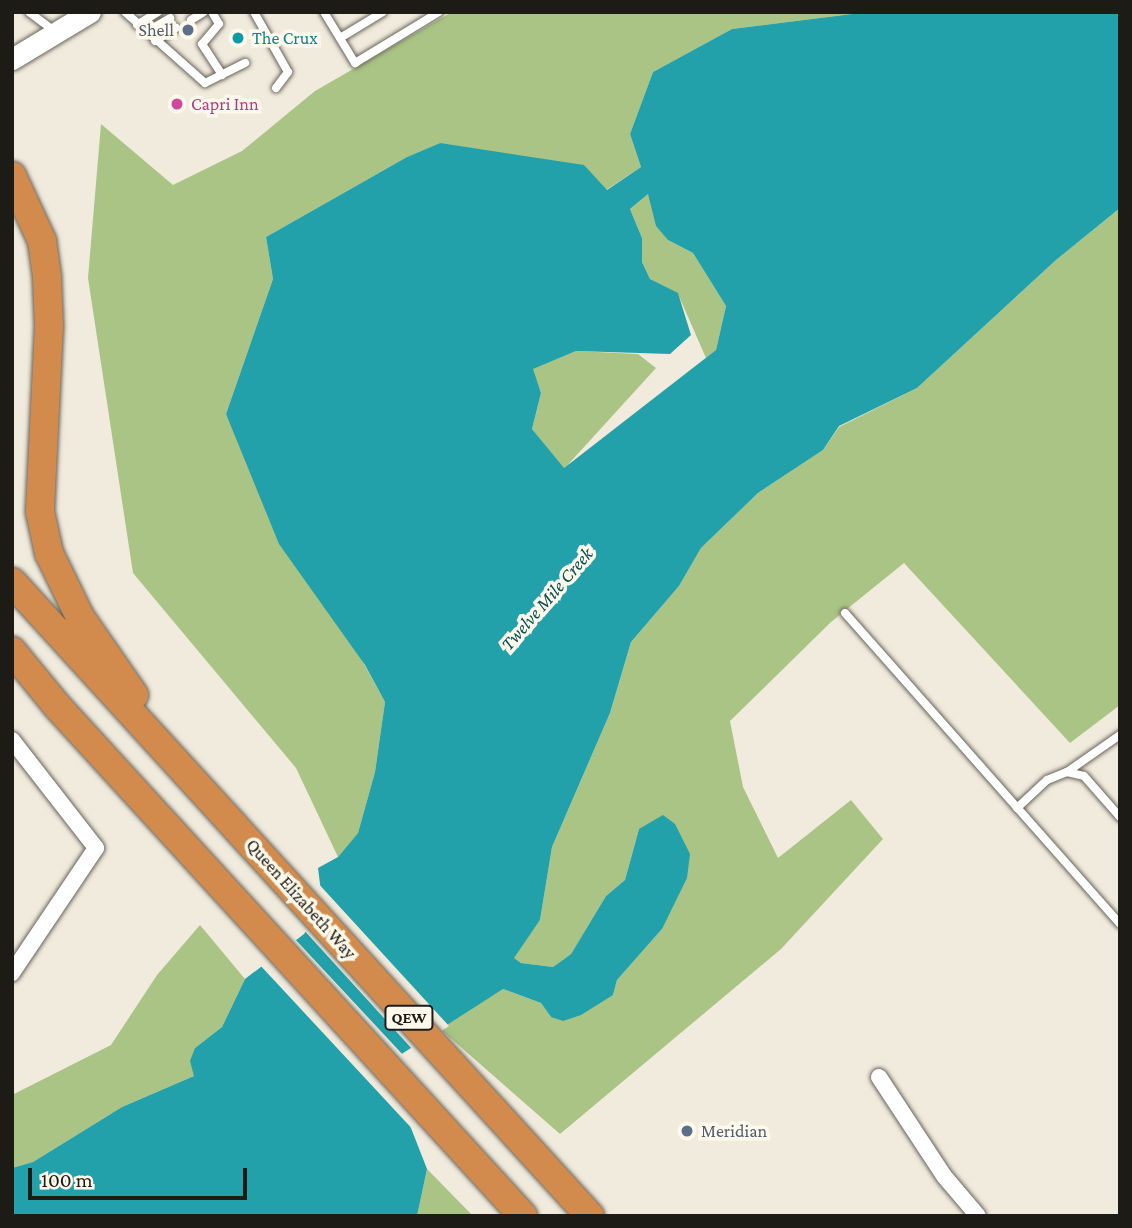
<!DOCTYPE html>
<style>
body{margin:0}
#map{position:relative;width:1132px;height:1228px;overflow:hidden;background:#f1ebde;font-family:"Crimson Pro",serif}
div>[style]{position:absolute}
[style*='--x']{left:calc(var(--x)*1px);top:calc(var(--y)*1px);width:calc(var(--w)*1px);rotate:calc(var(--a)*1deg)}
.green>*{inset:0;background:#a9c484}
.water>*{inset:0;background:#22a1ab}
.pier>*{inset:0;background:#f1ebde}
.roads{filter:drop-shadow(0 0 2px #696459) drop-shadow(0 0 2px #696459)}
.lane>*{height:8px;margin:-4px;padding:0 4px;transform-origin:4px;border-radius:4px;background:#fff}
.street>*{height:16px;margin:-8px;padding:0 8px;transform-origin:8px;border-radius:8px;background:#fff}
.secondary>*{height:21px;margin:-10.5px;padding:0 10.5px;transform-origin:10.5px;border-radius:10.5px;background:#fff}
.highway>*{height:28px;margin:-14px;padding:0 14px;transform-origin:14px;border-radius:14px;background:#d28b4d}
.dots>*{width:19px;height:19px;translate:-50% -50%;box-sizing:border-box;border:4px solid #fef9eb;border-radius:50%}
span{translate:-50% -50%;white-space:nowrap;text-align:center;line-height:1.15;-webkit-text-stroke:7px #fef9eb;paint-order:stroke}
.shield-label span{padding:2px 5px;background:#fef9eb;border:2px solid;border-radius:5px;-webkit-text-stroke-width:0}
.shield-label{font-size:16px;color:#1d1b16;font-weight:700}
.service-label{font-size:18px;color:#4e5e75}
.right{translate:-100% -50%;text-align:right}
.left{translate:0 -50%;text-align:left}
.culture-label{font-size:18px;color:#0d838f}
.hotel-label{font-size:18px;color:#b23c85}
.street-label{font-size:18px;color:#1d1b16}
.water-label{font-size:19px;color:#054e53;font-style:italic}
.frame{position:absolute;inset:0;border:14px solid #1d1b16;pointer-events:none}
.scale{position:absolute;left:28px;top:1168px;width:219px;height:32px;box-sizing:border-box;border:4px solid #1d1b16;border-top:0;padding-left:9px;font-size:21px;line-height:24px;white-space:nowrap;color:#1d1b16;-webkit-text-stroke:5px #fef9eb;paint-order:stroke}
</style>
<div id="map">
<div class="green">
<div style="clip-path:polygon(452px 12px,868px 12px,732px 29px,653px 72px,630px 134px,641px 167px,606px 190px,440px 143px,407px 157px,266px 237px,273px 279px,226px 414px,385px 702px,375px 772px,358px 833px,338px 857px,296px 768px,133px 573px,88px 278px,101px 124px,173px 185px,242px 151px,315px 91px)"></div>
<div style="clip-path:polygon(648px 194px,668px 240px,693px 253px,726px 306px,716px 350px,706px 358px,678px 294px,650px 279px,642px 262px,642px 238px,630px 209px)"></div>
<div style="clip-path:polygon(1120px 208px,1120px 705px,1070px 743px,904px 563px,831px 622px,730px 721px,743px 787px,778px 858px,851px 800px,883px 839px,781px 949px,560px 1134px,439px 1028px,503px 989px,541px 1003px,551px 1017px,613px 995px,617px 980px,662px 929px,639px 829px,625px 880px,606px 896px,571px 954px,553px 967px,521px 963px,513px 958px,540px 920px,552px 847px,610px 713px,631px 642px,679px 586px,701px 548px,758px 493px,823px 450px,839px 427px,917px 388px,1056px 260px)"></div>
<div style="clip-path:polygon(576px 351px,638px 354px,656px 368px,564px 469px,532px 429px,541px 393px,532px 369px)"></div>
<div style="clip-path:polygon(200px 925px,245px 979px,222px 1027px,195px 1048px,194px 1076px,122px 1107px,33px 1162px,12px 1168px,12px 1095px,111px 1045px,157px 975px)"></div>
<div style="clip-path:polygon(427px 1169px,473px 1216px,417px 1216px)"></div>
</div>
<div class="water">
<div style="clip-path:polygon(evenodd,868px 12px,1120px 12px,1120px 208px,1056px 260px,917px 388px,839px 426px,823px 450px,758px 493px,701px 548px,679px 586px,631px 642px,610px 713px,552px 847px,540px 920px,514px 958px,521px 963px,553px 967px,571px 954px,606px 896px,625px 880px,639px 829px,663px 815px,675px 824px,690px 854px,687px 878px,662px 929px,617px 980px,613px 995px,581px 1015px,563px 1021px,551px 1017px,541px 1003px,503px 989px,386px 1064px,427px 1169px,417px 1216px,12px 1216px,12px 1168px,33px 1162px,122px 1107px,194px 1076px,190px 1061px,195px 1048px,222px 1027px,245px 979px,304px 934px,323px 908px,318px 868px,338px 857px,358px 833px,375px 772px,385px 702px,365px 665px,279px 544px,226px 414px,273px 279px,266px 237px,407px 157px,440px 143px,584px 165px,607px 190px,641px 167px,630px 134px,653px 72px,732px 29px,868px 12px,648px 194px,656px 226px,668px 240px,693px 253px,726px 306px,716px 350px,564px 468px,532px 429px,541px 393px,533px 369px,576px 351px,670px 354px,691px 335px,678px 293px,650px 279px,642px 262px,642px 238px,630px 209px,648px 194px)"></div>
</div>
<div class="pier">
<div style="clip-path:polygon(316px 881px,449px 1026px,413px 1050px,303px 929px,320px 907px)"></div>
<div style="clip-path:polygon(294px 938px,404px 1056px,390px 1066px,417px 1134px,259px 964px)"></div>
</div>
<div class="roads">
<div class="lane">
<div style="--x:29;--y:12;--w:31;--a:37"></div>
<div style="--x:125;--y:12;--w:107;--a:41.6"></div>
<div style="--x:205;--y:83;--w:45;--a:-26.6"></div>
<div style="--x:212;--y:12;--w:14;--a:60"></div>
<div style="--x:219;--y:24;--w:26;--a:130"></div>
<div style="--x:202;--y:44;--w:37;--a:57"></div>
<div style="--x:254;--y:12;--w:69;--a:60.5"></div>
<div style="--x:288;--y:72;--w:20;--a:127"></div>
<div style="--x:324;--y:12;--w:60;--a:58.7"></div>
<div style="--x:355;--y:63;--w:98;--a:-31.3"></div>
<div style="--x:191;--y:20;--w:15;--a:-32"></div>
<div style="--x:137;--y:25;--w:25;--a:-32"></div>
<div style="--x:146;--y:32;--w:28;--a:-30"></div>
<div style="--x:340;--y:38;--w:50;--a:-31.2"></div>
<div style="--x:155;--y:41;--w:25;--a:-32"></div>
<div style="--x:845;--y:613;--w:415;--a:48.5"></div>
<div style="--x:1067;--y:772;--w:65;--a:-34.9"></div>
<div style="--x:1017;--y:808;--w:41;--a:-43"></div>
<div style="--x:1047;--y:780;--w:22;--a:-22"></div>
<div style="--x:1067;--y:772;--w:17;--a:13"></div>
<div style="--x:1084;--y:776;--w:55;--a:48.7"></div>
</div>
<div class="street">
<div style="--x:12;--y:740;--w:137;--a:52.1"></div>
<div style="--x:96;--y:848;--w:151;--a:123.9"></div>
<div style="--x:879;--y:1077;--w:118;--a:56.7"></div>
<div style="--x:944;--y:1176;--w:52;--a:49.6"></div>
</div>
<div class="secondary">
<div style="--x:12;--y:59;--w:91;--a:-31.1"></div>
</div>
<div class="highway">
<div style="--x:12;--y:176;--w:72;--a:65.2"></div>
<div style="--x:42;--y:241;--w:37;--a:82"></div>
<div style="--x:47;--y:278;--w:48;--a:87.6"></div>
<div style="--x:49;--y:326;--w:186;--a:92.8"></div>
<div style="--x:40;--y:512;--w:42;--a:77.6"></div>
<div style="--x:49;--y:553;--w:71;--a:64.2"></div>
<div style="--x:80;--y:617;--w:95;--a:55.3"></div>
<div style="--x:12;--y:582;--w:858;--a:47.65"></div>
<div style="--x:12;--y:651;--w:71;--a:50.7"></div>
<div style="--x:57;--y:706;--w:691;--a:47.58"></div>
</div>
</div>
<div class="dots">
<div style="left:188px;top:30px;background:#5c6f8a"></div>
<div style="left:238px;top:38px;background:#0f9aa8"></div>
<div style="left:177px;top:104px;background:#d1479c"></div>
<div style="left:687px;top:1131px;background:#5c6f8a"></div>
</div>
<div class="shield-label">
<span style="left:409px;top:1018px">QEW</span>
</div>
<div class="service-label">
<span class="right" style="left:174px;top:30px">Shell</span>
<span class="left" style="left:701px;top:1131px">Meridian</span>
</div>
<div class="culture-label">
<span class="left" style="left:252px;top:38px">The Crux</span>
</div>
<div class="hotel-label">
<span class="left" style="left:191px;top:104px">Capri Inn</span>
</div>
<div class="street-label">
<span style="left:301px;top:899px;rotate:48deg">Queen Elizabeth Way</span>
</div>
<div class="water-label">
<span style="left:547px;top:599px;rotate:-49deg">Twelve Mile Creek</span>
</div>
<div class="frame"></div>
<div class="scale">100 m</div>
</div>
